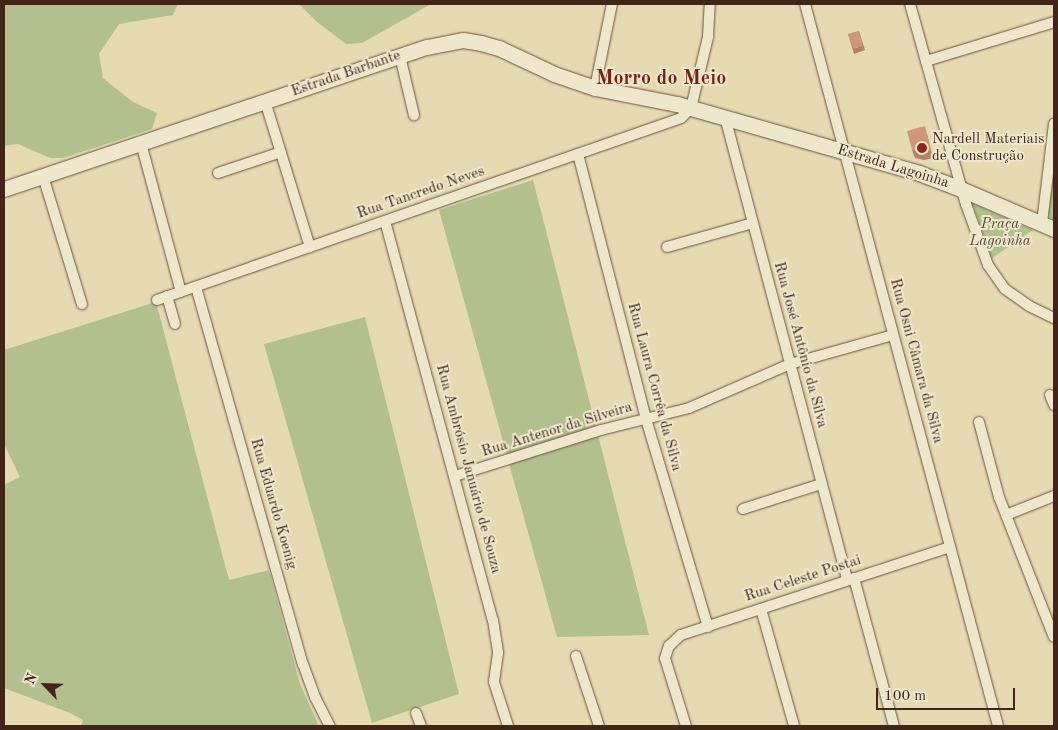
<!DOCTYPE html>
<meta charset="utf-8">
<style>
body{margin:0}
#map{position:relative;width:1058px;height:730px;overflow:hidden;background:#e5dab1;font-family:"Old Standard TT",serif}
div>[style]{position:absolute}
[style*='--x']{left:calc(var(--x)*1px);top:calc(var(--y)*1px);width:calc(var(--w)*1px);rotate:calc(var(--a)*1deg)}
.green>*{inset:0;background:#b2c08d}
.roads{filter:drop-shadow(0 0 1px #6a5240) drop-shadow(0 0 1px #6a5240)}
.street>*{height:10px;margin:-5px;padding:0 5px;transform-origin:5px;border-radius:5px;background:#eee7cc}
.secondary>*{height:15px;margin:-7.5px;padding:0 7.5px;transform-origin:7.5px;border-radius:7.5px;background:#eee7cc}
.wall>*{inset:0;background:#b3816a}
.building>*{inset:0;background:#d0967b}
.dots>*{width:14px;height:14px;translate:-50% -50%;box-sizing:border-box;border:2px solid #eee7cc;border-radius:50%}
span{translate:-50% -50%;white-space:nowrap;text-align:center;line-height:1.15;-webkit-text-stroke:4px #eee7cc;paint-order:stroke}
.street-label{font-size:15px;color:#41251b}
.poi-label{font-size:15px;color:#41251b}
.left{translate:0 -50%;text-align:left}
.park-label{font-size:15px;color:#5d4c38;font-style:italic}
.district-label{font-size:20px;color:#7a1f14;font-weight:700}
.frame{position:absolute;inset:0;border:5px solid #41251b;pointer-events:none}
.north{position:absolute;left:20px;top:660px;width:50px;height:50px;-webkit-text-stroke:4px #eee7cc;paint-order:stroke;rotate:294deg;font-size:14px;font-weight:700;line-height:20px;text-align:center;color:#41251b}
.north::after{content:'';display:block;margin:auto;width:18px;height:22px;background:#41251b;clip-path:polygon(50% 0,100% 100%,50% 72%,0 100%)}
.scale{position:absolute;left:876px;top:688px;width:139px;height:22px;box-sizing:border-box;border:2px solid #41251b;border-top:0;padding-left:6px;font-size:15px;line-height:18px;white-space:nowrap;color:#41251b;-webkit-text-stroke:4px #eee7cc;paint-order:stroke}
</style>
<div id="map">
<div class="green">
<div style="clip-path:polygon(4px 4px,178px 4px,173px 15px,119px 24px,99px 54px,103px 78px,133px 102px,157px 113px,152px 129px,63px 158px,50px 158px,18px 144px,4px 146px)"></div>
<div style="clip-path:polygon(299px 4px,431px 4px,362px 43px,346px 44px,317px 22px)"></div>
<div style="clip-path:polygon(1054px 168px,1054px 221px,1048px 215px)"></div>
<div style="clip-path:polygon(533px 180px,649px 635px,557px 637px,439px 210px)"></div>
<div style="clip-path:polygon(972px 203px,1033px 230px,992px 258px)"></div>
<div style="clip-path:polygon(156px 302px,229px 580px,269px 570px,300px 684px,319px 726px,81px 726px,83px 720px,70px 713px,4px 688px,4px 485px,20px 477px,4px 444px,4px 350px)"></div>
<div style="clip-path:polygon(365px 317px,459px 694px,372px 723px,264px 344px)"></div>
</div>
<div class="roads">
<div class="street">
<div style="--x:805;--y:4;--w:747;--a:75.03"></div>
<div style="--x:910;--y:4;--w:208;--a:74.4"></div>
<div style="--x:966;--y:204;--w:65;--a:70.2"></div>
<div style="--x:988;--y:265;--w:29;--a:55"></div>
<div style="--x:1005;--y:289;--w:29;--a:35"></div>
<div style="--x:1029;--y:306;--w:28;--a:26"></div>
<div style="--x:400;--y:56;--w:61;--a:76.7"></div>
<div style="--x:926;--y:61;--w:134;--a:-16.9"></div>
<div style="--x:595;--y:88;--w:86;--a:-78.6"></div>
<div style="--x:265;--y:101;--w:153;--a:72.9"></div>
<div style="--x:725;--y:117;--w:479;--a:75.2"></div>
<div style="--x:141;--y:143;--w:154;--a:75"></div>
<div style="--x:578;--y:154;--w:274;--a:75.6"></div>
<div style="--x:646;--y:419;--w:217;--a:73.4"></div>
<div style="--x:218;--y:173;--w:66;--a:-18.4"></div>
<div style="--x:43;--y:176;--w:134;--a:73.1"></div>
<div style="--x:385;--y:221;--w:413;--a:74.9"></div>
<div style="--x:493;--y:620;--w:33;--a:81"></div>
<div style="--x:498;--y:653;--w:29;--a:98"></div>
<div style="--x:494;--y:682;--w:46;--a:72.3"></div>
<div style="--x:1042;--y:223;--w:100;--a:-83.1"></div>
<div style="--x:667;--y:247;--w:89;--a:-15.6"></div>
<div style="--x:196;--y:287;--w:392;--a:74.2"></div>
<div style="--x:303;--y:664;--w:35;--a:70"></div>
<div style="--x:315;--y:697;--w:33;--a:63"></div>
<div style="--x:167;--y:296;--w:29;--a:74"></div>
<div style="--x:157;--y:300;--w:555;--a:-19.15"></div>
<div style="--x:681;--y:118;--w:14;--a:-45"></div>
<div style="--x:691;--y:108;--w:73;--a:-76.5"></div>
<div style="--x:708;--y:37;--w:33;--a:-87"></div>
<div style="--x:1050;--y:395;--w:11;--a:68"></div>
<div style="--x:979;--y:422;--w:78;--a:75.1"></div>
<div style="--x:999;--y:497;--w:150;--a:68.6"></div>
<div style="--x:455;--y:476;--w:153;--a:-17.5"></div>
<div style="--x:601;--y:430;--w:91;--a:-14"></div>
<div style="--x:689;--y:408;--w:110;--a:-23.5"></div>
<div style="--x:790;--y:364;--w:107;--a:-15.7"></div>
<div style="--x:743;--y:509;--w:82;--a:-17.8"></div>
<div style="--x:1006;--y:515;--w:52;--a:-21.6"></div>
<div style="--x:854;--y:578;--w:153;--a:74.9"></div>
<div style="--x:761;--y:609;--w:122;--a:74.2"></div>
<div style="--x:576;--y:656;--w:74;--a:71.8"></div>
<div style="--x:416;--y:713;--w:14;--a:69"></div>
<div style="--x:686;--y:726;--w:71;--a:-107.2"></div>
<div style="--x:665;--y:658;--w:13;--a:-72"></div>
<div style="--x:669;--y:646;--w:16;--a:-43"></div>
<div style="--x:681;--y:635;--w:283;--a:-18.1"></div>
</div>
<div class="secondary">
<div style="--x:4;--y:189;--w:446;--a:-18.6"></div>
<div style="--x:427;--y:47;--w:37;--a:-11"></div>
<div style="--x:463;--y:40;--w:18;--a:9"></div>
<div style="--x:481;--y:43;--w:19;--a:16"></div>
<div style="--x:499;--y:48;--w:61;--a:25.3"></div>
<div style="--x:554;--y:74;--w:43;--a:18.9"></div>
<div style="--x:595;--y:88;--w:84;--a:11"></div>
<div style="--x:677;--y:104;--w:252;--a:15.9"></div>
<div style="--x:919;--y:173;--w:45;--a:20.9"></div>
<div style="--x:961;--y:189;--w:101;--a:23.3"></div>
</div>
</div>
<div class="wall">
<div style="clip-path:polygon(859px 31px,865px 50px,854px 54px,848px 34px)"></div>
<div style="clip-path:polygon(927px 134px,933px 158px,924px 160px,915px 158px,912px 150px)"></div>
</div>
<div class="building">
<div style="clip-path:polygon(859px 31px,863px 46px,853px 49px,848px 34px)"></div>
<div style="clip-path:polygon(925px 126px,931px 150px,922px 153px,912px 150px,907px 131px)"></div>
</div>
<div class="dots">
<div style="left:922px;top:148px;background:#8f2418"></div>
</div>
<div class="street-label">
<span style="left:346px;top:74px;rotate:-19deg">Estrada Barbante</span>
<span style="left:893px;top:167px;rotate:17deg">Estrada Lagoinha</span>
<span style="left:421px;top:193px;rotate:-19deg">Rua Tancredo Neves</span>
<span style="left:800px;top:345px;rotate:75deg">Rua José Antônio da Silva</span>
<span style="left:916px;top:361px;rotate:75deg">Rua Osni Câmara da Silva</span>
<span style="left:654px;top:387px;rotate:75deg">Rua Laura Corrêa da Silva</span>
<span style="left:557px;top:430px;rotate:-17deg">Rua Antenor da Silveira</span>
<span style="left:468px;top:469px;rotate:75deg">Rua Ambrósio Januário de Souza</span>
<span style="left:273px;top:504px;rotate:74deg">Rua Eduardo Koenig</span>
<span style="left:803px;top:579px;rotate:-18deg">Rua Celeste Postai</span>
</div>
<div class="poi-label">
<span class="left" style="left:932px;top:148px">Nardell Materiais<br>de Construção</span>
</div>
<div class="park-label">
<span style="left:1000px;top:233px">Praça<br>Lagoinha</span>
</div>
<div class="district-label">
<span style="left:661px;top:79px">Morro do Meio</span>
</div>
<div class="frame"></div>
<div class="north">N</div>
<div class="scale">100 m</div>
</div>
